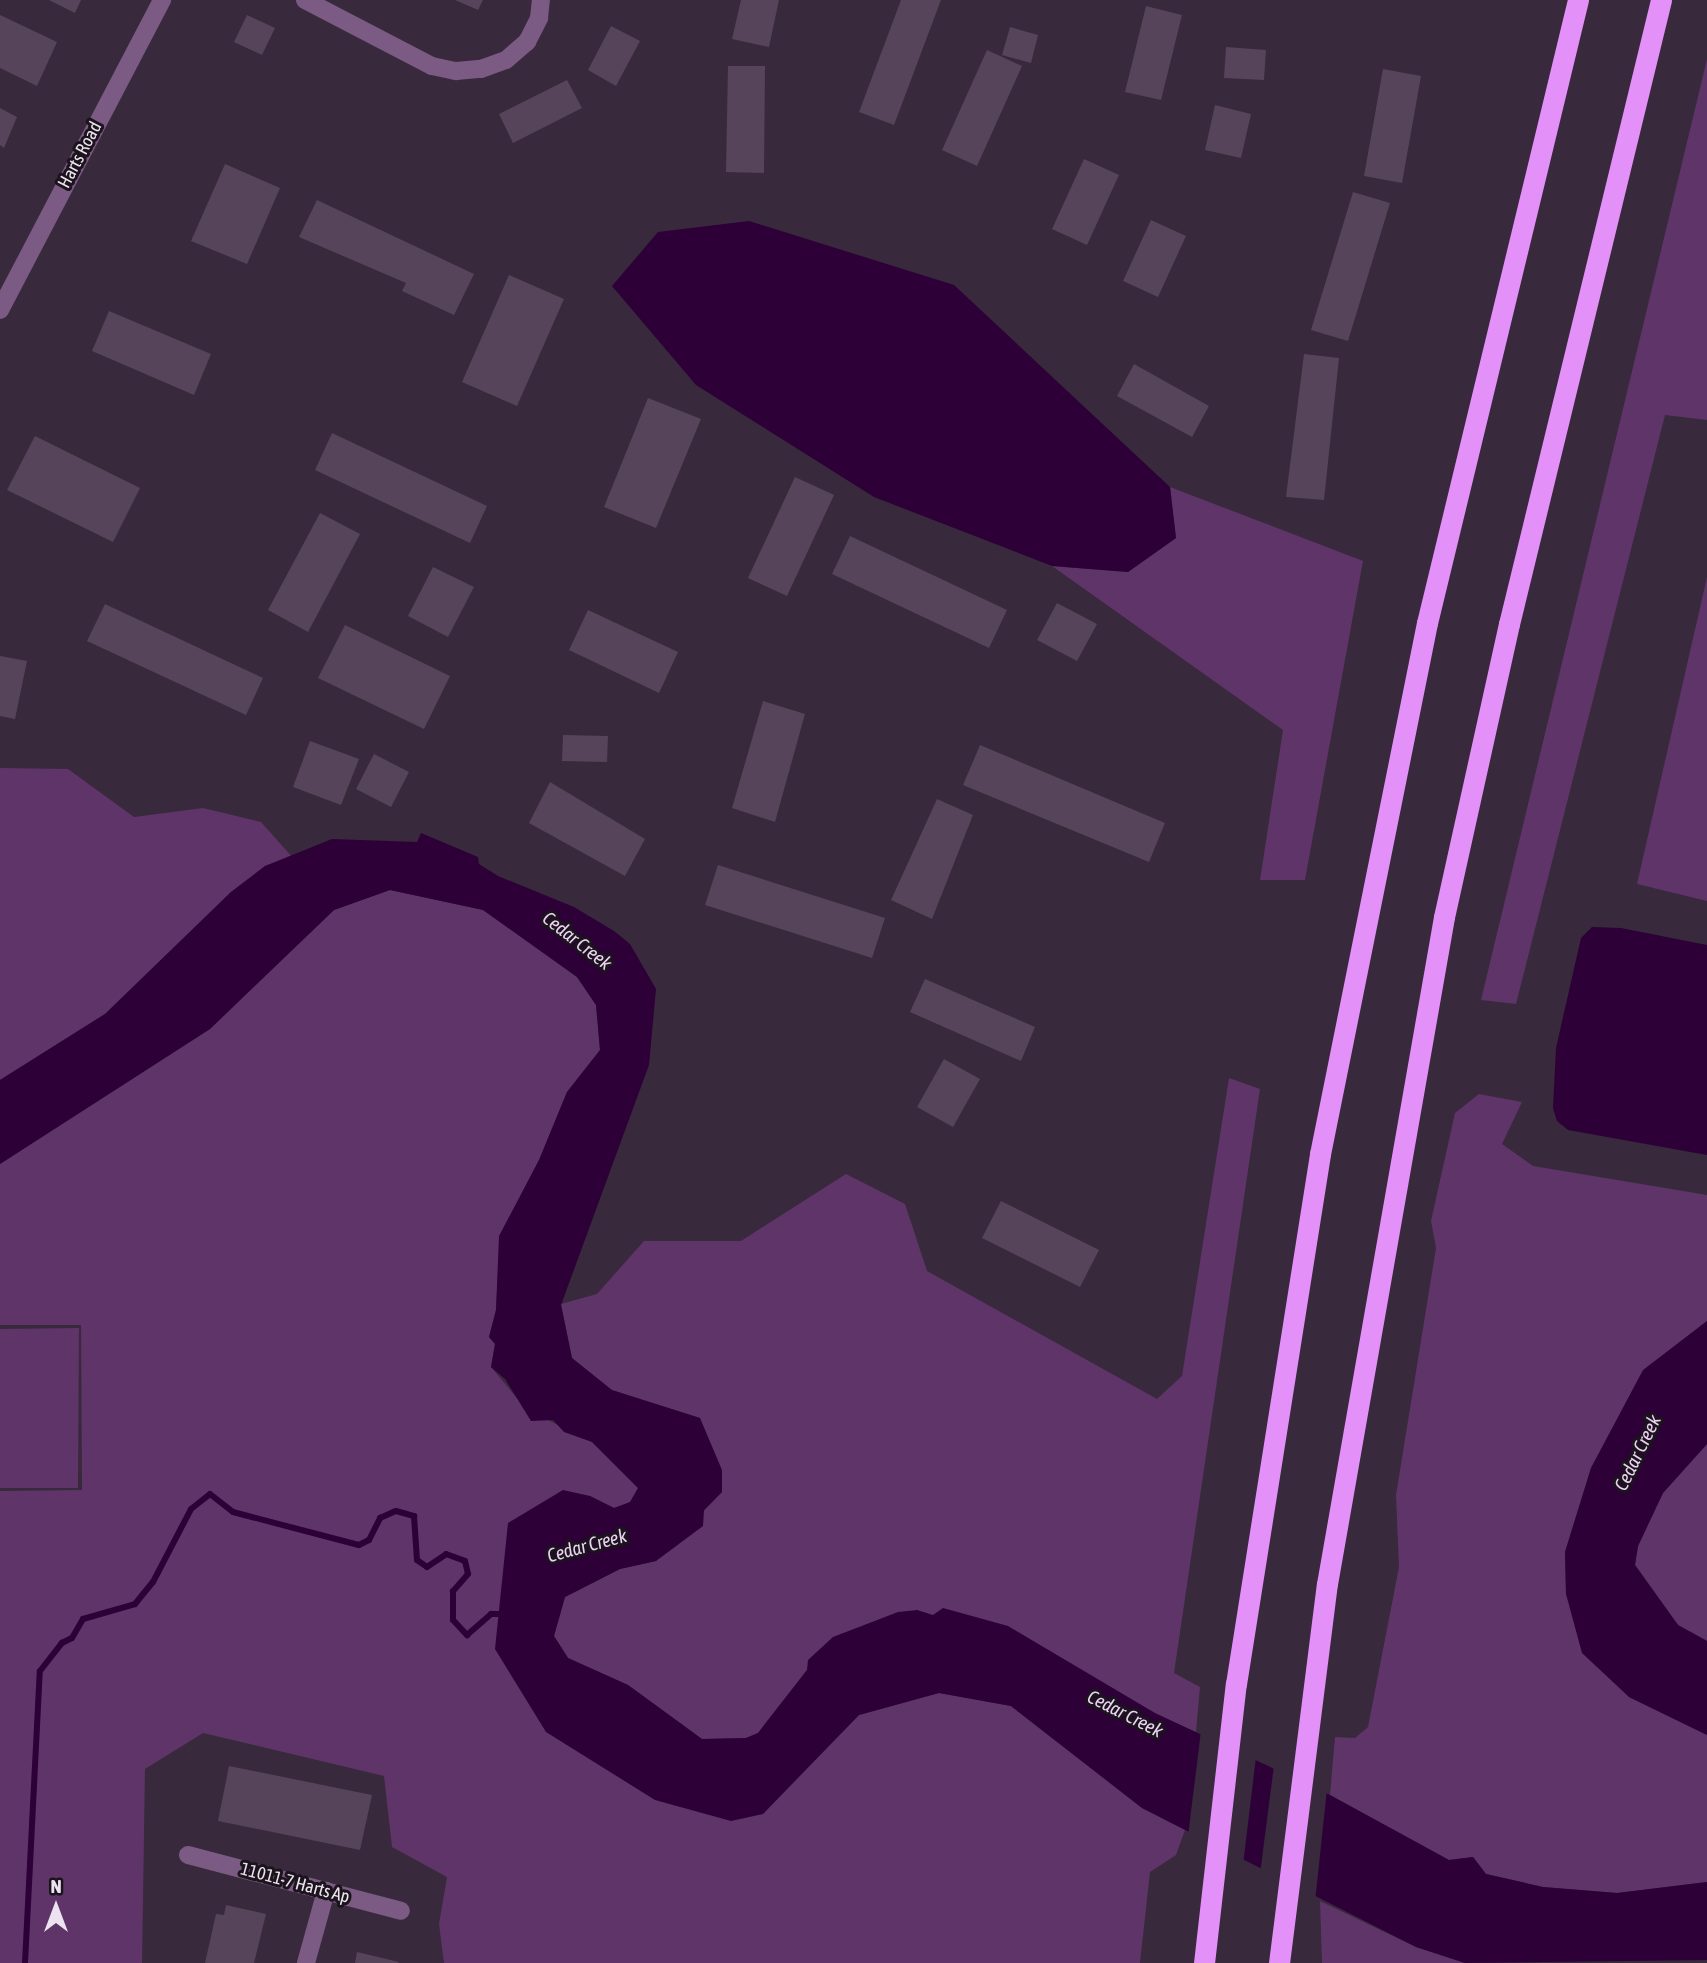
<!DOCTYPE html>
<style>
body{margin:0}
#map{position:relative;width:1707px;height:1963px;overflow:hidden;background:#38293c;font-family:"Asap Condensed",sans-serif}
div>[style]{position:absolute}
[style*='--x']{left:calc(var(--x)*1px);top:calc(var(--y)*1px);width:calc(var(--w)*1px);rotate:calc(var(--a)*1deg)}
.green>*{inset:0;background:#5f3469}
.water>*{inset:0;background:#2d0037}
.pier>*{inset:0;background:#38293c}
.stream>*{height:6px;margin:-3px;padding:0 3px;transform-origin:3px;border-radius:3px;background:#2d0037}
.building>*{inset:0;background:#56455a}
.minor>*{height:18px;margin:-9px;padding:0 9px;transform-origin:9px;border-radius:9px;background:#7b5a83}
.highway>*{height:21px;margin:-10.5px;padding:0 10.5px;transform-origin:10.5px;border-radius:10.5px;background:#e391f8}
span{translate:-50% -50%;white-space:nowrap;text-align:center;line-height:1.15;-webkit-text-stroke:6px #1b141d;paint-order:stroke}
.street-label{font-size:18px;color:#ede3f0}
.water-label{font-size:19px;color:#edd2f4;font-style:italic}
.north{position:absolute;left:21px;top:1872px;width:70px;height:70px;-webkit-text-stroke:5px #1b141d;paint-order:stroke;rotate:0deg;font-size:19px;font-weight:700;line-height:28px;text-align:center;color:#ede3f0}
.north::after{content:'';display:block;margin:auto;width:24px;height:32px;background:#ede3f0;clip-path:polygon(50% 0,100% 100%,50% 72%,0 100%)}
</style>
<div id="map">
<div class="green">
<div style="clip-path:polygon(1707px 59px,1707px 420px,1665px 415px,1516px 1004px,1481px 1000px)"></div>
<div style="clip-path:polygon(1170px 487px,1363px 561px,1305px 880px,1260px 880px,1283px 730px,1052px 566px,1128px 572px,1176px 538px)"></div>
<div style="clip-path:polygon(1707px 577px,1707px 901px,1637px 884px)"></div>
<div style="clip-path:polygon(0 768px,68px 769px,134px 817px,203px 808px,261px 822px,293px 858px,265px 866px,231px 892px,105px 1014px,0 1080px)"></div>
<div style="clip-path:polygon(390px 890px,483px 910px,577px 977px,596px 1005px,600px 1050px,567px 1092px,539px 1160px,500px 1236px,496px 1310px,489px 1337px,495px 1344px,491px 1367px,526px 1409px,592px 1442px,638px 1488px,630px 1503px,614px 1508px,590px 1496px,495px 1649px,763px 1813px,859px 1715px,939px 1693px,1011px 1706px,1142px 1808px,1185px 1830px,1176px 1855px,1150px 1872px,1140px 1963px,444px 1963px,439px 1924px,447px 1877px,392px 1847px,384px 1776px,203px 1733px,145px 1769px,142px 1963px,0 1963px,0 1491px,82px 1490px,81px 1325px,0 1325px,0 1164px,210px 1029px,334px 910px)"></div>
<div style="clip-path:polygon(1229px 1078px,1260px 1089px,1174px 1673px,1200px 1687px,1196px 1732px,917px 1610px,807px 1670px,758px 1733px,746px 1738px,702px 1739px,628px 1685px,568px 1658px,554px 1636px,565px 1597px,620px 1569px,656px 1561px,722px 1492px,700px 1418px,611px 1390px,572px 1358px,561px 1304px,597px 1294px,644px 1241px,741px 1241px,846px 1174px,905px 1204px,927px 1271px,1157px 1399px,1182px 1376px)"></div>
<div style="clip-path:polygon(1479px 1094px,1522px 1102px,1502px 1144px,1533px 1166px,1707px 1195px,1707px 1321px,1643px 1371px,1591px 1468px,1565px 1552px,1566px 1594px,1629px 1697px,1707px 1735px,1707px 1882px,1617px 1893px,1543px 1887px,1486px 1874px,1473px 1857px,1449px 1860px,1330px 1795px,1335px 1737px,1355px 1738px,1368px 1727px,1399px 1567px,1396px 1495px,1436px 1248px,1431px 1221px,1455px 1113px)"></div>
<div style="clip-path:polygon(79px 1328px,78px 1488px,0 1488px,0 1329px)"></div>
<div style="clip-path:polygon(1707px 1444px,1707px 1641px,1678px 1625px,1635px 1565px,1638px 1546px,1663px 1493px)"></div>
<div style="clip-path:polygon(1320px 1901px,1416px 1947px,1465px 1963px,1322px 1963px)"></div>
</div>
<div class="water">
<div style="clip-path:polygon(749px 221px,954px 285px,1170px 487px,1176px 538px,1128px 572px,1052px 566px,874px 497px,696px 385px,612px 286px,658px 232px)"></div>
<div style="clip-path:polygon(421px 833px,478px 857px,479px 864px,498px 876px,574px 907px,614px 931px,630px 944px,656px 989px,649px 1065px,561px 1305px,572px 1358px,612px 1390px,700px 1418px,722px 1470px,722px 1492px,704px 1510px,703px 1526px,656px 1561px,620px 1569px,565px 1597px,554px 1636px,568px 1658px,628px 1685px,702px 1739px,746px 1738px,758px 1733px,807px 1670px,808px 1660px,833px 1637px,898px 1612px,917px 1610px,933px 1615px,943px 1608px,1008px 1626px,1155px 1713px,1330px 1795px,1449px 1860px,1473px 1857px,1486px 1874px,1543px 1887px,1617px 1893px,1707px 1882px,1707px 1960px,1465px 1963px,1416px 1947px,1142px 1808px,1011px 1706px,939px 1693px,859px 1715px,763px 1814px,731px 1821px,655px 1800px,546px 1732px,495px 1649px,508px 1523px,563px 1490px,590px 1496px,614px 1508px,630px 1502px,638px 1488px,592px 1442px,564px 1432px,553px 1420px,531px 1421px,505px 1379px,491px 1367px,495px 1344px,489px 1337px,496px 1310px,499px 1236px,539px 1160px,567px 1092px,600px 1050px,596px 1005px,577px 977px,483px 910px,390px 890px,334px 910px,210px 1029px,0 1164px,0 1080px,105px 1014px,231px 892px,265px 866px,332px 839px,417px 842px)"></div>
<div style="clip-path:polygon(1592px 927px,1621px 928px,1707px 945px,1707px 1155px,1568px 1130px,1557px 1121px,1553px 1108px,1556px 1048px,1581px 938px)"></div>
<div style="clip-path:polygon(1707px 1321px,1707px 1444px,1663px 1493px,1638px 1546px,1635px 1565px,1678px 1625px,1707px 1641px,1707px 1735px,1629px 1697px,1582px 1653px,1566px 1594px,1565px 1552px,1591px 1468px,1643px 1370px)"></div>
</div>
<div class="pier">
<div style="clip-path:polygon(1201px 1731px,1256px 1757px,1243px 1865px,1188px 1836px)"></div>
<div style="clip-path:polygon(1274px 1765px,1327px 1789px,1315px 1902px,1260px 1874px)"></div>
</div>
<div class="stream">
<div style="--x:25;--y:1963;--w:292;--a:-87.1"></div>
<div style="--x:40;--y:1671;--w:36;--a:-52"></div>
<div style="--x:62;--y:1643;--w:11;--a:-27"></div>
<div style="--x:72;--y:1638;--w:22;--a:-60"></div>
<div style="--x:83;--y:1619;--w:54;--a:-16.1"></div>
<div style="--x:135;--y:1604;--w:28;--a:-51"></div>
<div style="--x:153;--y:1582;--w:82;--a:-62.5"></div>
<div style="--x:191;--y:1509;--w:24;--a:-38"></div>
<div style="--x:210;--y:1494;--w:29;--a:38"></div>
<div style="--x:233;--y:1512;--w:130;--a:14.7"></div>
<div style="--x:359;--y:1545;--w:11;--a:-27"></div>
<div style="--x:369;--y:1540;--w:25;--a:-63"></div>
<div style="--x:380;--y:1518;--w:17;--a:-24"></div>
<div style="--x:396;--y:1511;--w:19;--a:16"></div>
<div style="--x:414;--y:1516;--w:44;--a:86.1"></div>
<div style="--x:417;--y:1560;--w:12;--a:35"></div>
<div style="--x:427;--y:1567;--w:23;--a:-34"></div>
<div style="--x:446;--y:1554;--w:20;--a:20"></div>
<div style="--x:465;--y:1561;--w:13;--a:77"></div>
<div style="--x:468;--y:1574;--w:23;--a:131"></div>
<div style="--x:453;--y:1591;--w:29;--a:90"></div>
<div style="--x:453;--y:1620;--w:21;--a:47"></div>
<div style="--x:467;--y:1635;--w:32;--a:-41"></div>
<div style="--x:491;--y:1614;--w:14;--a:0"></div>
</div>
<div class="building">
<div style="clip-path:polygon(49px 0,81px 0,75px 13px)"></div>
<div style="clip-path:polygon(455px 0,483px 0,478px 10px)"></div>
<div style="clip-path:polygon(741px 0,779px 0,769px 47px,732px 39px)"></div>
<div style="clip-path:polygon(901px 0,941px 0,894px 125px,859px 112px)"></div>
<div style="clip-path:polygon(1146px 6px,1182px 15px,1161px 100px,1125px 92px)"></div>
<div style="clip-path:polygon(0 15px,57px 42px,37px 86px,0 68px)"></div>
<div style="clip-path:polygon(247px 15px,275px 28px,262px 55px,234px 42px)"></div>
<div style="clip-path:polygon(611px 26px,640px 41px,616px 86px,588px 70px)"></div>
<div style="clip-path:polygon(1010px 27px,1038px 35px,1031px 63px,1002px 55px)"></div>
<div style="clip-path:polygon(1226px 47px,1266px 50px,1264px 80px,1224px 78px)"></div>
<div style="clip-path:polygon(987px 50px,1022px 66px,977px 166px,942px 150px)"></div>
<div style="clip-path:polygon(728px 66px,765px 66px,764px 173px,726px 172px)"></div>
<div style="clip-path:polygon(1383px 69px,1421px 76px,1402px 183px,1364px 176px)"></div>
<div style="clip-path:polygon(567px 80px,582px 108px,513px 143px,499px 114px)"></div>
<div style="clip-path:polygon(1215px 105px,1251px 114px,1241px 158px,1205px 150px)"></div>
<div style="clip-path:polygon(0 108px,17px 117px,4px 148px,0 145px)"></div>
<div style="clip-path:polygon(1084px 159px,1119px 175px,1087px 245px,1052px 229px)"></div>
<div style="clip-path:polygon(225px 164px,280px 188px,247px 264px,191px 241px)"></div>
<div style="clip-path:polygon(1353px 192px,1390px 203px,1348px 341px,1311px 330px)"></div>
<div style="clip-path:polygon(317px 200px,474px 274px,454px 315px,402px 291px,406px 283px,299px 237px)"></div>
<div style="clip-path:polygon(1151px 220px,1186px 236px,1158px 297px,1123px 281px)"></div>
<div style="clip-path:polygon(509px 275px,564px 299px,517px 406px,462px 382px)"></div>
<div style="clip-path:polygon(109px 311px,211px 354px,194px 395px,92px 351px)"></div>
<div style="clip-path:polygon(1304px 354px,1339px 358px,1324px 500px,1286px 497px)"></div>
<div style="clip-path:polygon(1134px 364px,1209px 406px,1192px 437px,1117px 396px)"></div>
<div style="clip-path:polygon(648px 398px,701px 419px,656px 528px,604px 507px)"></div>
<div style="clip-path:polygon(332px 433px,487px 506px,470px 543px,315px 470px)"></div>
<div style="clip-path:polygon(35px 436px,140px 488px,113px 542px,7px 490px)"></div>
<div style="clip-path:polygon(795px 477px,834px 495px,787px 596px,748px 578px)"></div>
<div style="clip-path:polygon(320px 513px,360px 534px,308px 632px,268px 610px)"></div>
<div style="clip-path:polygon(850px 536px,1007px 610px,989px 648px,832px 574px)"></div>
<div style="clip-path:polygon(433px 567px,474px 587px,448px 637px,408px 616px)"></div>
<div style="clip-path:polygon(1057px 603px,1097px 624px,1077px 661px,1037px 640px)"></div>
<div style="clip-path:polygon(105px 604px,263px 678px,246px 715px,87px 641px)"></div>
<div style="clip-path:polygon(588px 610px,678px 652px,659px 693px,569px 650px)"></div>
<div style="clip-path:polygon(345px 625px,450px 676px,424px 729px,318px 678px)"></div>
<div style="clip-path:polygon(0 656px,27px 661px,15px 719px,0 716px)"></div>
<div style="clip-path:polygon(763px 701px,805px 714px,775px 822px,732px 808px)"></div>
<div style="clip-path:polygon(563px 735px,608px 736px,607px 762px,562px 761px)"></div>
<div style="clip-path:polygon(310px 741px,359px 759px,341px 805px,293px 787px)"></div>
<div style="clip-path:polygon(980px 745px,1165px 823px,1149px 862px,963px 785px)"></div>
<div style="clip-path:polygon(374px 754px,409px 772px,391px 807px,356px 789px)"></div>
<div style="clip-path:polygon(550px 782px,645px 839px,625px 876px,529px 823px)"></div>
<div style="clip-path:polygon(937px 799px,973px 815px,932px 919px,891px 900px)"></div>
<div style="clip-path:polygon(718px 865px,885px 918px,872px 958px,705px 905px)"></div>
<div style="clip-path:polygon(925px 979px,1035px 1027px,1021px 1061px,910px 1012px)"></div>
<div style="clip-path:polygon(944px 1059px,980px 1079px,953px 1127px,917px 1107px)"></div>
<div style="clip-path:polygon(1001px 1201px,1099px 1250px,1080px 1287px,982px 1238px)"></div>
<div style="clip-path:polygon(229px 1766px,372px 1795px,360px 1850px,218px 1821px)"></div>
<div style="clip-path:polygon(226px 1905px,266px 1914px,254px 1963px,205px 1963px,216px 1914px,224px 1915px)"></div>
<div style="clip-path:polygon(357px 1952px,399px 1962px,398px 1963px,355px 1963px)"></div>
</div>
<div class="minor">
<div style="--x:305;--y:0;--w:143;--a:27.5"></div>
<div style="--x:432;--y:66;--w:25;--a:12"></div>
<div style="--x:456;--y:71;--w:25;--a:-5"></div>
<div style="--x:481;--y:69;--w:27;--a:-20"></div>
<div style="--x:506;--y:60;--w:28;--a:-41"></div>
<div style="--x:527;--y:42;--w:27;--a:-63"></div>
<div style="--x:539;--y:18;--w:18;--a:-84"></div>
<div style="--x:0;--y:310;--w:350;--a:-62.4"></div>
<div style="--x:188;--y:1855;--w:220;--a:14.7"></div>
<div style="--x:306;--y:1963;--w:75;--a:-74.5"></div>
</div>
<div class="highway">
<div style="--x:1204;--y:1963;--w:281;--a:-83.5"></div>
<div style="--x:1236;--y:1684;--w:537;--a:-80.99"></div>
<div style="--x:1320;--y:1154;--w:542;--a:-78.61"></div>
<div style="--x:1427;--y:623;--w:641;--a:-76.38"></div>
<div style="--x:1279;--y:1963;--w:382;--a:-82.8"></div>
<div style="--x:1327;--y:1584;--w:677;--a:-80.05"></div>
<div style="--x:1444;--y:917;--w:300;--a:-77.5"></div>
<div style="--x:1509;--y:624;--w:642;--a:-76.31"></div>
</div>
<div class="street-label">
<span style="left:80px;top:155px;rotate:-62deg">Harts Road</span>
<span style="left:295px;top:1883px;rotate:15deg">11011-7 Harts Ap</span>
</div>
<div class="water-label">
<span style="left:577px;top:941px;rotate:38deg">Cedar Creek</span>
<span style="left:1638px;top:1453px;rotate:-64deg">Cedar Creek</span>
<span style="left:587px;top:1546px;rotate:-15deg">Cedar Creek</span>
<span style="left:1125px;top:1714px;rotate:27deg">Cedar Creek</span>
</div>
<div class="north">N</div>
</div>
